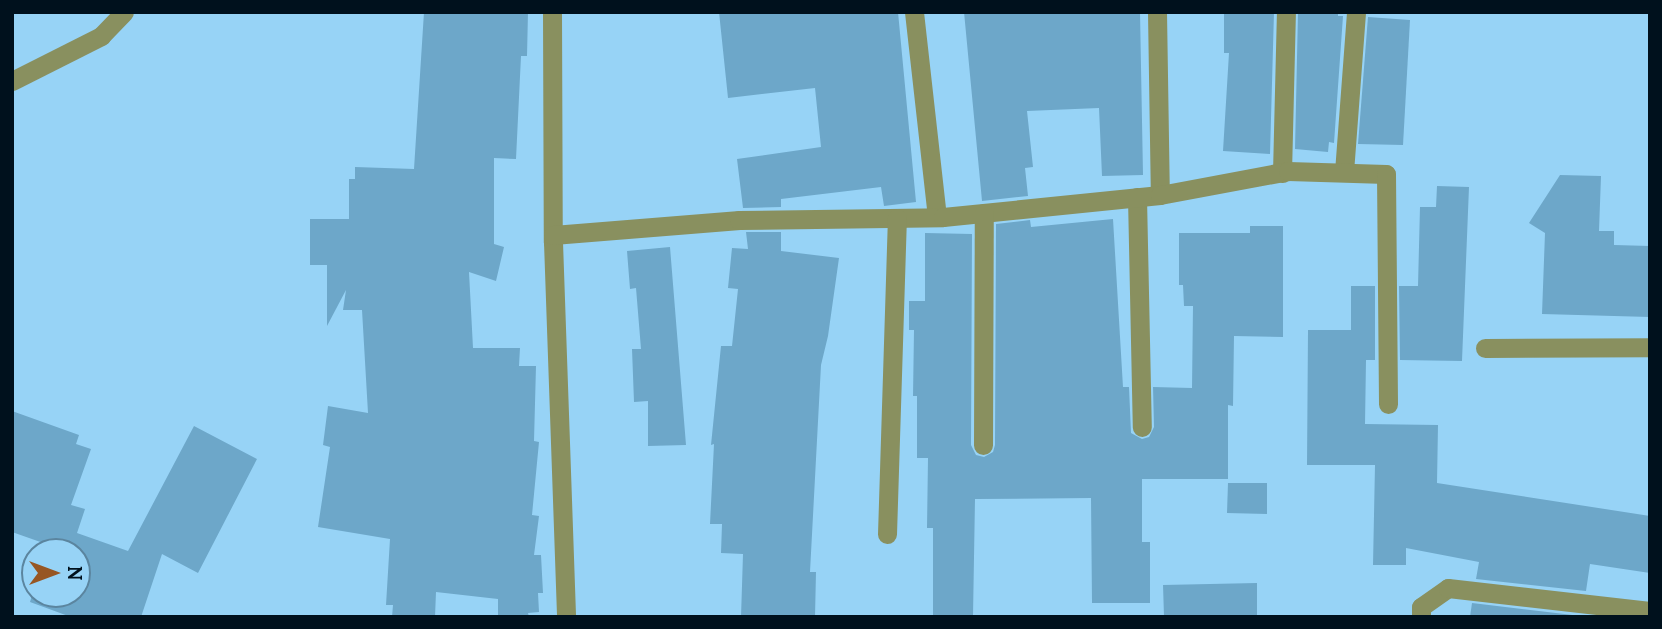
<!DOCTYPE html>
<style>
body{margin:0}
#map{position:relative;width:1662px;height:629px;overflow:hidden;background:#97d3f6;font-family:Lora,serif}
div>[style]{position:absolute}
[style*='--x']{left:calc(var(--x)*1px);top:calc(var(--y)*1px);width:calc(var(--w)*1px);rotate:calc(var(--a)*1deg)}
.building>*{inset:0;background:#6da7c9}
.minor>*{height:19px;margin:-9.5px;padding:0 9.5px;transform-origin:9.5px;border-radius:9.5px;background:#89905f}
span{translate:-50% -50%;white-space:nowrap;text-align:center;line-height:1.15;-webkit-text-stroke:5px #97d3f6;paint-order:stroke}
.frame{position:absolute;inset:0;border:14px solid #00111d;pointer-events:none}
.north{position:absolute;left:21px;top:538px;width:70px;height:70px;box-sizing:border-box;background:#97d3f6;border:2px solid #5b859f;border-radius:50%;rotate:90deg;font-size:19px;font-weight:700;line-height:28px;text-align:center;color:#00111d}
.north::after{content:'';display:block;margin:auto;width:24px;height:32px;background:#975623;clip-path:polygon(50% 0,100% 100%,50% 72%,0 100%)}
</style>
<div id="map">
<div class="building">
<div style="clip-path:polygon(424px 12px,528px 12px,527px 56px,521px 56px,516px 159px,494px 158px,494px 244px,504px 247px,496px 281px,469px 272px,473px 348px,520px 348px,519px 366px,536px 366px,534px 441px,539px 442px,532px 515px,539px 516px,534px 555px,541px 555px,543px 593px,538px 593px,539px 612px,528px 613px,529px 617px,498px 617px,498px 599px,436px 592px,435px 617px,392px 617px,393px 605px,386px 605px,390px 539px,318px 527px,330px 447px,323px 445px,328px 406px,368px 413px,362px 310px,343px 310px,346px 290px,327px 326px,327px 265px,310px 265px,310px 219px,349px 219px,349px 179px,355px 179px,355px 167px,414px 169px)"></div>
<div style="clip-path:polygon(719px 12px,898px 12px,916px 202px,884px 206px,881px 187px,781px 199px,781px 207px,743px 208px,737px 159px,821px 147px,815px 88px,728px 98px)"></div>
<div style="clip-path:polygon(964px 12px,1140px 12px,1143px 175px,1102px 176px,1099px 108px,1027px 111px,1033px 167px,1025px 168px,1028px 196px,982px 201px)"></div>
<div style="clip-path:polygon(1224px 12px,1274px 12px,1270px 154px,1223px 151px,1229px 53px,1224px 53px)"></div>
<div style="clip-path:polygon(1298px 12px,1338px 12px,1338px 16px,1343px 16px,1334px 143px,1329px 142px,1328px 152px,1295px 149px)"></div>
<div style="clip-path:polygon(1368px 17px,1410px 20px,1403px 145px,1358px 144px)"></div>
<div style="clip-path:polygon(1560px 175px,1601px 176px,1599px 231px,1614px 231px,1614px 245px,1650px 246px,1650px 317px,1542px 314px,1545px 233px,1529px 223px)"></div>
<div style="clip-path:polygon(1437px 186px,1469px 187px,1462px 361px,1400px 360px,1399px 286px,1418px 286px,1420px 207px,1436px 207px)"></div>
<div style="clip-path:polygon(1113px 219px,1123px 387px,1129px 387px,1131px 433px,1142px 439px,1149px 437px,1154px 427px,1153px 387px,1192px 388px,1193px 306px,1184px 306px,1183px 285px,1179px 285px,1179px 233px,1250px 233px,1250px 226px,1283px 226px,1283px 337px,1234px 336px,1233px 406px,1228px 405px,1228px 479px,1142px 479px,1142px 542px,1150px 542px,1150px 603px,1092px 603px,1091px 498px,975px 499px,973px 616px,933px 616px,933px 528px,927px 528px,928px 458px,917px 458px,917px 396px,913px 396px,914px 330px,909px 330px,909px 301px,925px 301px,925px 233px,972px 234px,971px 445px,976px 455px,984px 457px,993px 452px,995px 445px,996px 224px,1030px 220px,1031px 227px)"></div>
<div style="clip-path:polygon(746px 232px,781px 232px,781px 251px,839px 258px,828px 336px,821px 365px,810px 572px,816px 572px,815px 617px,741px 617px,743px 554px,721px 553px,722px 524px,710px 524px,714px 444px,711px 445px,721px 346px,732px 346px,738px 289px,728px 288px,732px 248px,748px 249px)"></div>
<div style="clip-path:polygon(670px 247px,686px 445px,648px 446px,648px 401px,634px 402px,632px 349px,641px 349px,636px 288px,630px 289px,627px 251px)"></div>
<div style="clip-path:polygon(1351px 286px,1375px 286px,1375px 360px,1366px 360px,1365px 424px,1438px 425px,1437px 483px,1650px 516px,1650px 573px,1590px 564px,1586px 591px,1476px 579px,1479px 562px,1406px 548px,1406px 565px,1373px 565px,1375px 465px,1307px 465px,1308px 330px,1351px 330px)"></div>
<div style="clip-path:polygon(12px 411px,79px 435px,76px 444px,91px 449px,71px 505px,85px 509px,77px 533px,128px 551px,194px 426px,257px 459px,198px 573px,162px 554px,141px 617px,71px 617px,30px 602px,35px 586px,35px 594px,77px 594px,77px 552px,46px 552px,49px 545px,12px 532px)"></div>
<div style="clip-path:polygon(1228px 483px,1267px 483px,1267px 514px,1227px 513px)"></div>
<div style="clip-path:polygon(1257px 583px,1257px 617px,1164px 616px,1163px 585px)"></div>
<div style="clip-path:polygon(1472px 603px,1581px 616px,1470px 617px)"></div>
</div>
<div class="minor">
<div style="--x:552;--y:12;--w:230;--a:89.8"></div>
<div style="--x:553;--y:242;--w:375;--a:88"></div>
<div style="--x:914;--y:12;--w:206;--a:83.6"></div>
<div style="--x:1157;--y:12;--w:183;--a:89.1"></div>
<div style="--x:12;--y:81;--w:100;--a:-26.8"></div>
<div style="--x:101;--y:36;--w:33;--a:-46"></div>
<div style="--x:1344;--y:172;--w:160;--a:-85.7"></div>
<div style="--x:1282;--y:173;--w:161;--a:-88.6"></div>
<div style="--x:1137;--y:197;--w:230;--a:88.8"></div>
<div style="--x:553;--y:235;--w:187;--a:-4.6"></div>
<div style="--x:739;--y:220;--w:204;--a:-0.8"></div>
<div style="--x:943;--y:217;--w:218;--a:-5.8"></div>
<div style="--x:1160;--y:195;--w:130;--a:-10.6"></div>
<div style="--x:1288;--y:171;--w:98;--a:1.8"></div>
<div style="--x:1386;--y:174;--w:230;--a:89.5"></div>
<div style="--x:1485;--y:348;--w:165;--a:-0.3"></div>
<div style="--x:983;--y:445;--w:232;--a:-89.8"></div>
<div style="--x:887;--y:534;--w:316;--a:-88.2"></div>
<div style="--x:1421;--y:617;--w:10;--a:-90"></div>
<div style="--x:1421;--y:607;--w:33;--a:-35"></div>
<div style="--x:1448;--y:588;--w:203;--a:6.5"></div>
</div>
<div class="frame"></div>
<div class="north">N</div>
</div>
